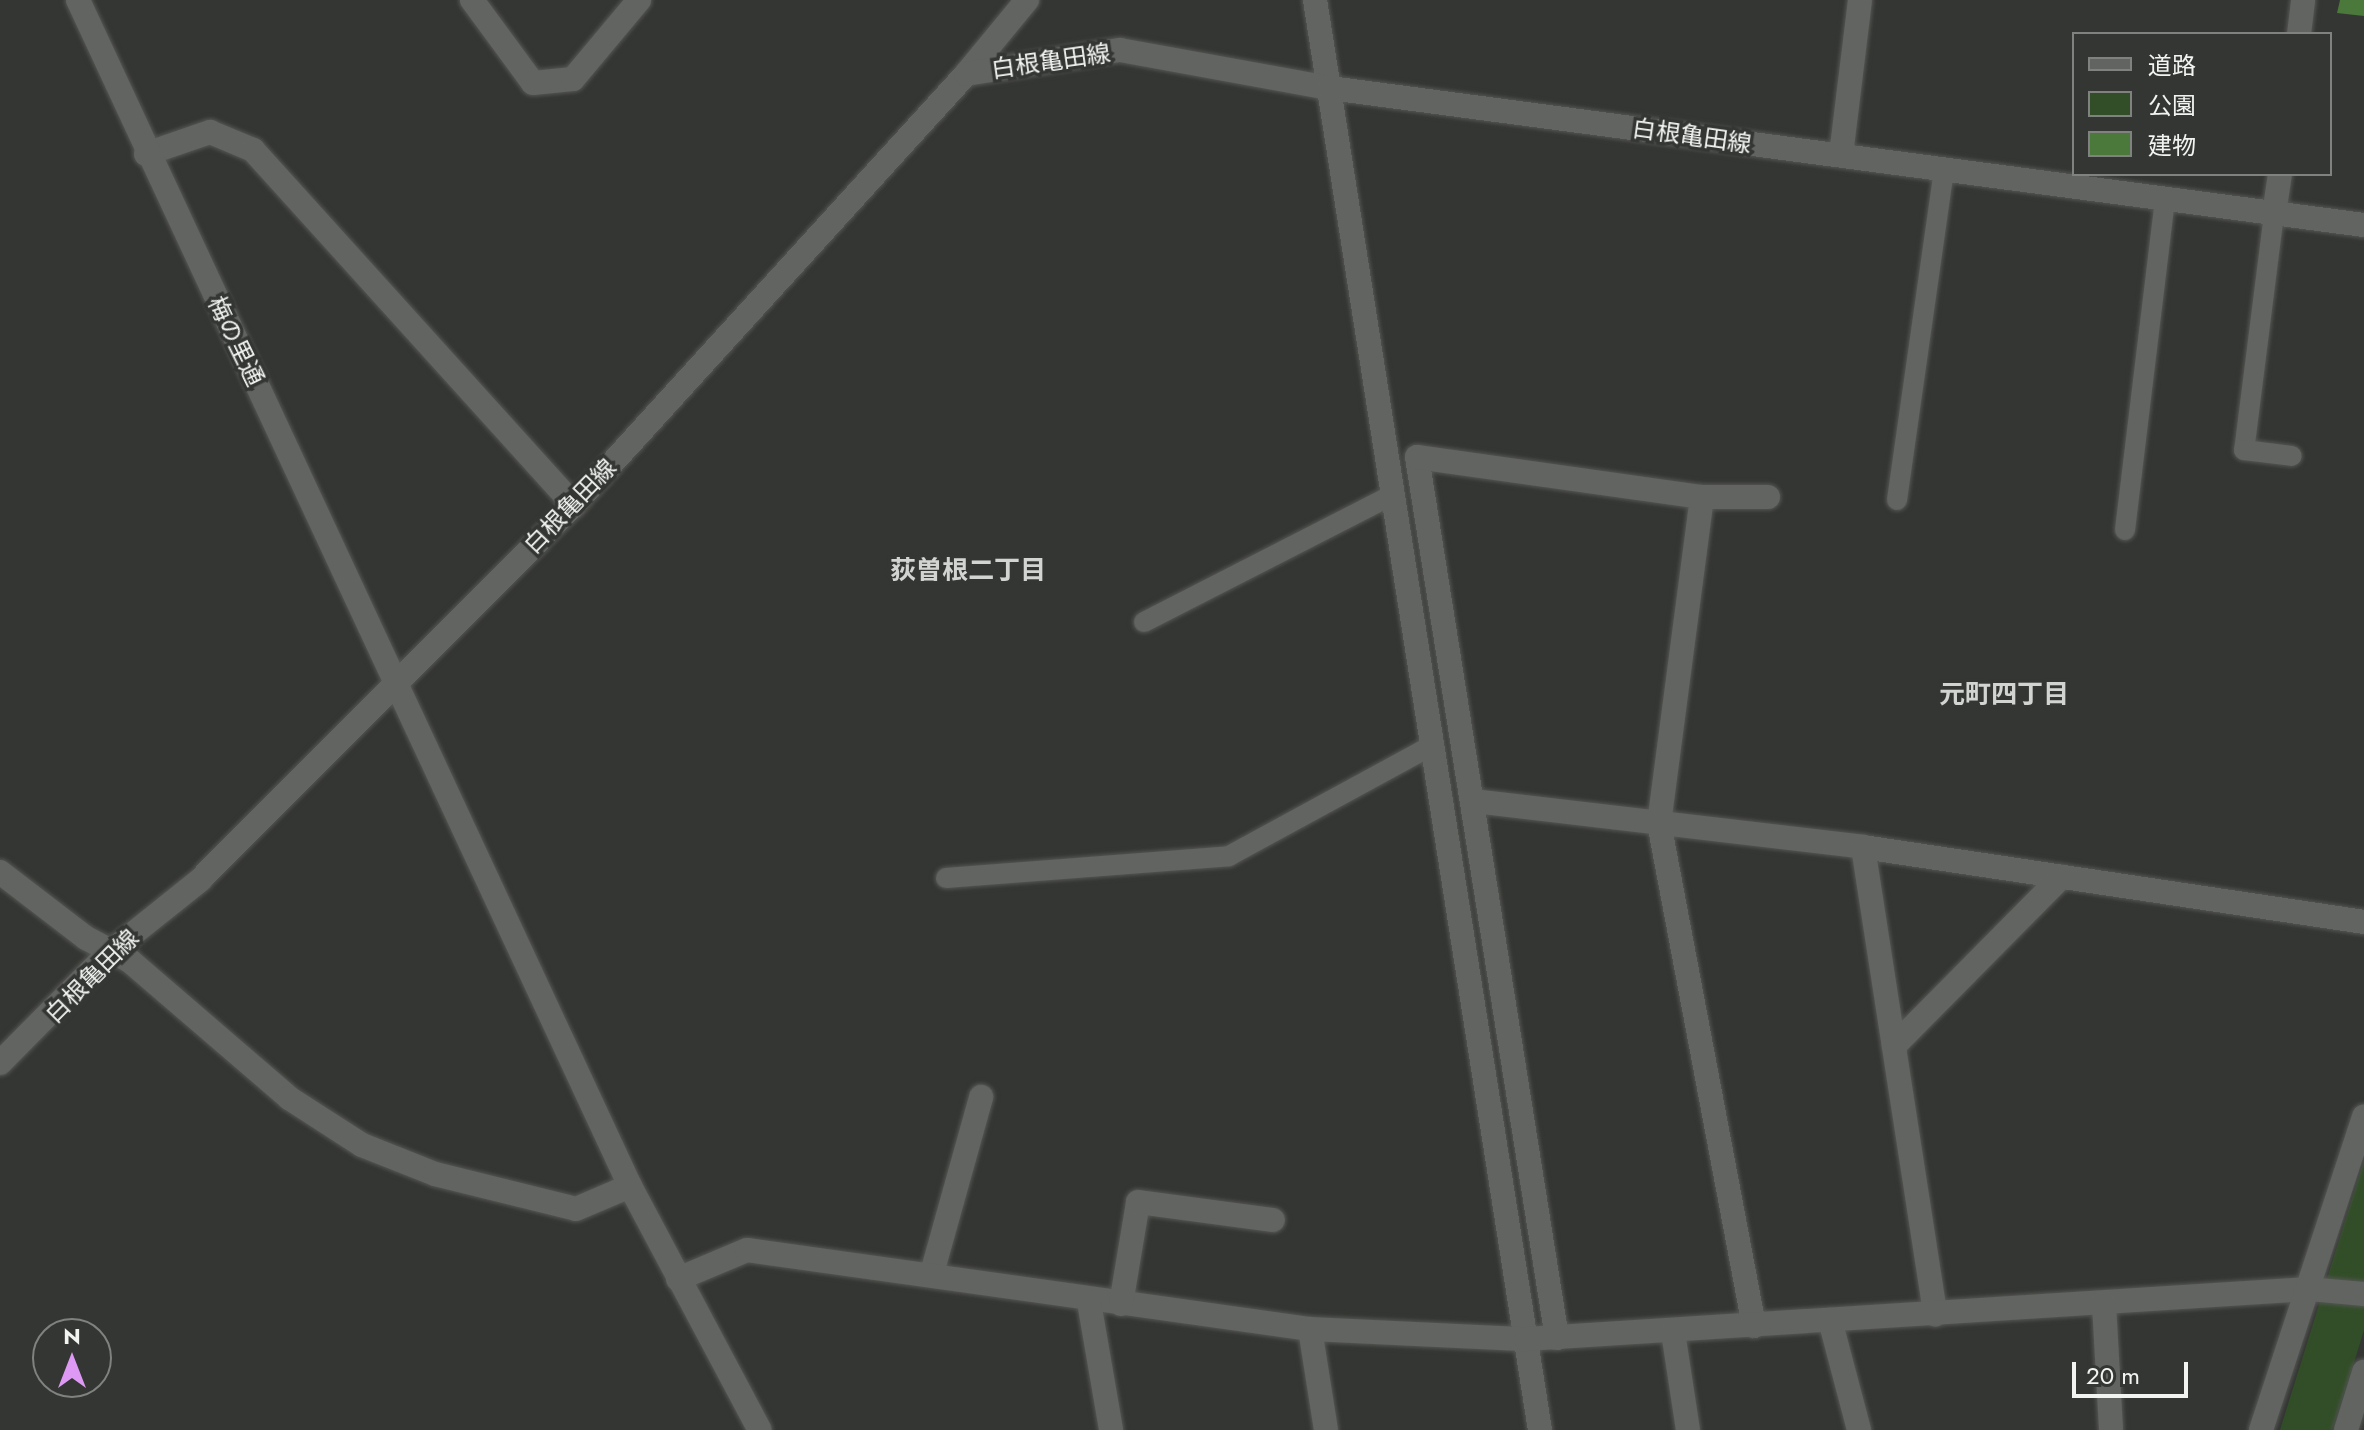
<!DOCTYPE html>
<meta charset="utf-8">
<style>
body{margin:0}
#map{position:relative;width:2364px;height:1430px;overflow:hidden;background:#343633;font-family:Jost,"Noto Sans JP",sans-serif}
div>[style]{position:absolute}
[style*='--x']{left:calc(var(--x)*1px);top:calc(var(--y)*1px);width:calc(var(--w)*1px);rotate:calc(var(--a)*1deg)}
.green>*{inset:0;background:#324e28}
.building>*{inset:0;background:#4b783b}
.roads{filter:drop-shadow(0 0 2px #545653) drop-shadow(0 0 2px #545653)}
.lane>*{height:20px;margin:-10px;padding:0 10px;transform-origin:10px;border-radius:10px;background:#626461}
.street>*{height:24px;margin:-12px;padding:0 12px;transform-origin:12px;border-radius:12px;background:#626461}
.secondary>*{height:24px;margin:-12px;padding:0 12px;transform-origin:12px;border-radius:12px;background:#626461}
span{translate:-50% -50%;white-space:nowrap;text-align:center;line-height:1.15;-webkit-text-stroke:7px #343633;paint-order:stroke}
.street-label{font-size:24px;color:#f2f4f2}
.neighbourhood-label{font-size:26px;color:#d2d4d1;font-weight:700}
.legend{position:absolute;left:2072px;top:32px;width:260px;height:144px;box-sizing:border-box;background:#343633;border:2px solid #80827f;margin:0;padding:10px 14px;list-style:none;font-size:24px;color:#f2f4f2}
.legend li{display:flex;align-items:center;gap:16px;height:40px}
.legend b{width:40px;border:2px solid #80827f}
.north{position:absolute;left:32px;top:1318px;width:80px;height:80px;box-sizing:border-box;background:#343633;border:2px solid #80827f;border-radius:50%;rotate:0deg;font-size:22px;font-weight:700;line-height:32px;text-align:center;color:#f2f4f2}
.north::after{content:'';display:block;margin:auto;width:28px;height:36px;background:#dd99f3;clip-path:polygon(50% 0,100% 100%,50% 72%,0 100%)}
.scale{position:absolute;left:2072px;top:1362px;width:116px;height:36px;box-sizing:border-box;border:4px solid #f2f4f2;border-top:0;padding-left:10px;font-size:24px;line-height:28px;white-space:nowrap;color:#f2f4f2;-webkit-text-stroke:6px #343633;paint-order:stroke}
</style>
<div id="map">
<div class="green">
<div style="clip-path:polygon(2364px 1160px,2364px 1330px,2356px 1356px,2332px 1430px,2280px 1430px)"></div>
</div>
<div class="building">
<div style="clip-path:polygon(2340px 0,2364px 0,2364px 16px,2337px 13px)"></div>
</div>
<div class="roads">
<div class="lane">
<div style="--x:2274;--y:214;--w:238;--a:97.2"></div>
<div style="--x:2244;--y:450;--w:48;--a:7.1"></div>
<div style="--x:1897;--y:500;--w:333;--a:-81.9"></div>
<div style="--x:2125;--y:530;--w:333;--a:-83.1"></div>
<div style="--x:1144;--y:622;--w:274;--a:-27.1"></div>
<div style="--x:946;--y:878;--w:284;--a:-4.4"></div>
<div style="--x:1229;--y:856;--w:232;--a:-28.6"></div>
</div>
<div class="street">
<div style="--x:472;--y:0;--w:103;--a:53.7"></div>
<div style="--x:533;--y:83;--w:40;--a:-5.7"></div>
<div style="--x:573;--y:79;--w:103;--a:-50.1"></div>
<div style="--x:1315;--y:0;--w:1448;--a:81.06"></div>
<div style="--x:2299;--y:34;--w:34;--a:-83"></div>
<div style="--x:966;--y:74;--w:96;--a:-50.5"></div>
<div style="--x:146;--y:154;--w:68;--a:-19"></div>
<div style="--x:210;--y:132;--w:47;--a:22.7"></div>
<div style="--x:253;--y:150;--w:479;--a:47.9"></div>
<div style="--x:1841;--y:155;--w:156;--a:-83"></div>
<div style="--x:2274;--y:214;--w:40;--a:-81.5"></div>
<div style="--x:1702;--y:497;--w:329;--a:97.5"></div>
<div style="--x:1659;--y:823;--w:512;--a:79.3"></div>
<div style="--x:1474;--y:801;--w:392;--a:6.7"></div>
<div style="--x:1863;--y:847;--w:507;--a:8.51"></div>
<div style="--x:1863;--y:847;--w:473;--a:81.2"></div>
<div style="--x:0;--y:872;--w:108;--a:37.5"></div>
<div style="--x:86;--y:938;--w:50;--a:27.6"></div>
<div style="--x:130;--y:961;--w:210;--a:40.7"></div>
<div style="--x:289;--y:1098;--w:87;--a:32.8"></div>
<div style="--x:362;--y:1145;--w:79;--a:21.7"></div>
<div style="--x:435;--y:1174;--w:145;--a:13.9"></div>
<div style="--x:576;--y:1209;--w:59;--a:-23.1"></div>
<div style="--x:1894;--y:1046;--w:238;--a:-45.3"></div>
<div style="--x:932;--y:1273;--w:183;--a:-74.4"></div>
<div style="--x:678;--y:1279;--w:75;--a:-22.8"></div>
<div style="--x:747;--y:1250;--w:569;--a:7.99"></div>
<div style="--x:1310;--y:1329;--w:216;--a:2.7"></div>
<div style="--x:1526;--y:1339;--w:784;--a:-3.66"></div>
<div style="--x:2308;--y:1289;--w:56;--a:5.1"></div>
<div style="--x:1089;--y:1302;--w:130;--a:80.2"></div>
<div style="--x:1121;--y:1304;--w:103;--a:-80.5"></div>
<div style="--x:1138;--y:1202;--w:136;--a:7.6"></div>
<div style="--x:2104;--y:1304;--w:126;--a:86.8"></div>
<div style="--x:1830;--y:1320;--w:114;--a:75.2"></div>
<div style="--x:1310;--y:1329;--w:102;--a:81"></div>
<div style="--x:1673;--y:1332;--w:99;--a:81.3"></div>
<div style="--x:1557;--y:1338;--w:892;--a:-99.03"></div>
<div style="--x:1417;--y:457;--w:288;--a:8"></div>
<div style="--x:1702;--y:497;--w:66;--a:0"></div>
<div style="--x:2261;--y:1430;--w:330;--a:-71.8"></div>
<div style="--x:2346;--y:1430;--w:61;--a:-72.8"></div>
</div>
<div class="secondary">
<div style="--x:78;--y:0;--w:1308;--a:65.04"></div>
<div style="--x:630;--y:1186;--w:276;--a:62"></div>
<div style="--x:0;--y:1063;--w:155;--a:-45.3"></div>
<div style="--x:109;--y:953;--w:117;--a:-38.7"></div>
<div style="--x:200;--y:880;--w:530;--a:-45.08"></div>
<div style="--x:574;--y:505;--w:583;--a:-47.71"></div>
<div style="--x:966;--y:74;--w:156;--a:-8.9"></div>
<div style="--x:1120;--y:50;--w:213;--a:10.3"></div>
<div style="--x:1330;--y:88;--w:1043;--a:7.55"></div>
</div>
</div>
<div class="street-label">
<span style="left:1051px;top:61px;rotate:-8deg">白根亀田線</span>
<span style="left:1692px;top:136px;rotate:8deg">白根亀田線</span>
<span style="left:236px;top:341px;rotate:64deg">梅の里通</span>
<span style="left:570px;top:506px;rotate:-46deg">白根亀田線</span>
<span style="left:92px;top:976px;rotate:-45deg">白根亀田線</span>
</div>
<div class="neighbourhood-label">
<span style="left:968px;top:571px">荻曽根二丁目</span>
<span style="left:2004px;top:695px">元町四丁目</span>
</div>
<ul class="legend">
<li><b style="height:10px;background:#626461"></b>道路</li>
<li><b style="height:22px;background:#324e28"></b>公園</li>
<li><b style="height:22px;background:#4b783b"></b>建物</li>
</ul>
<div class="north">N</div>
<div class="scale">20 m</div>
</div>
